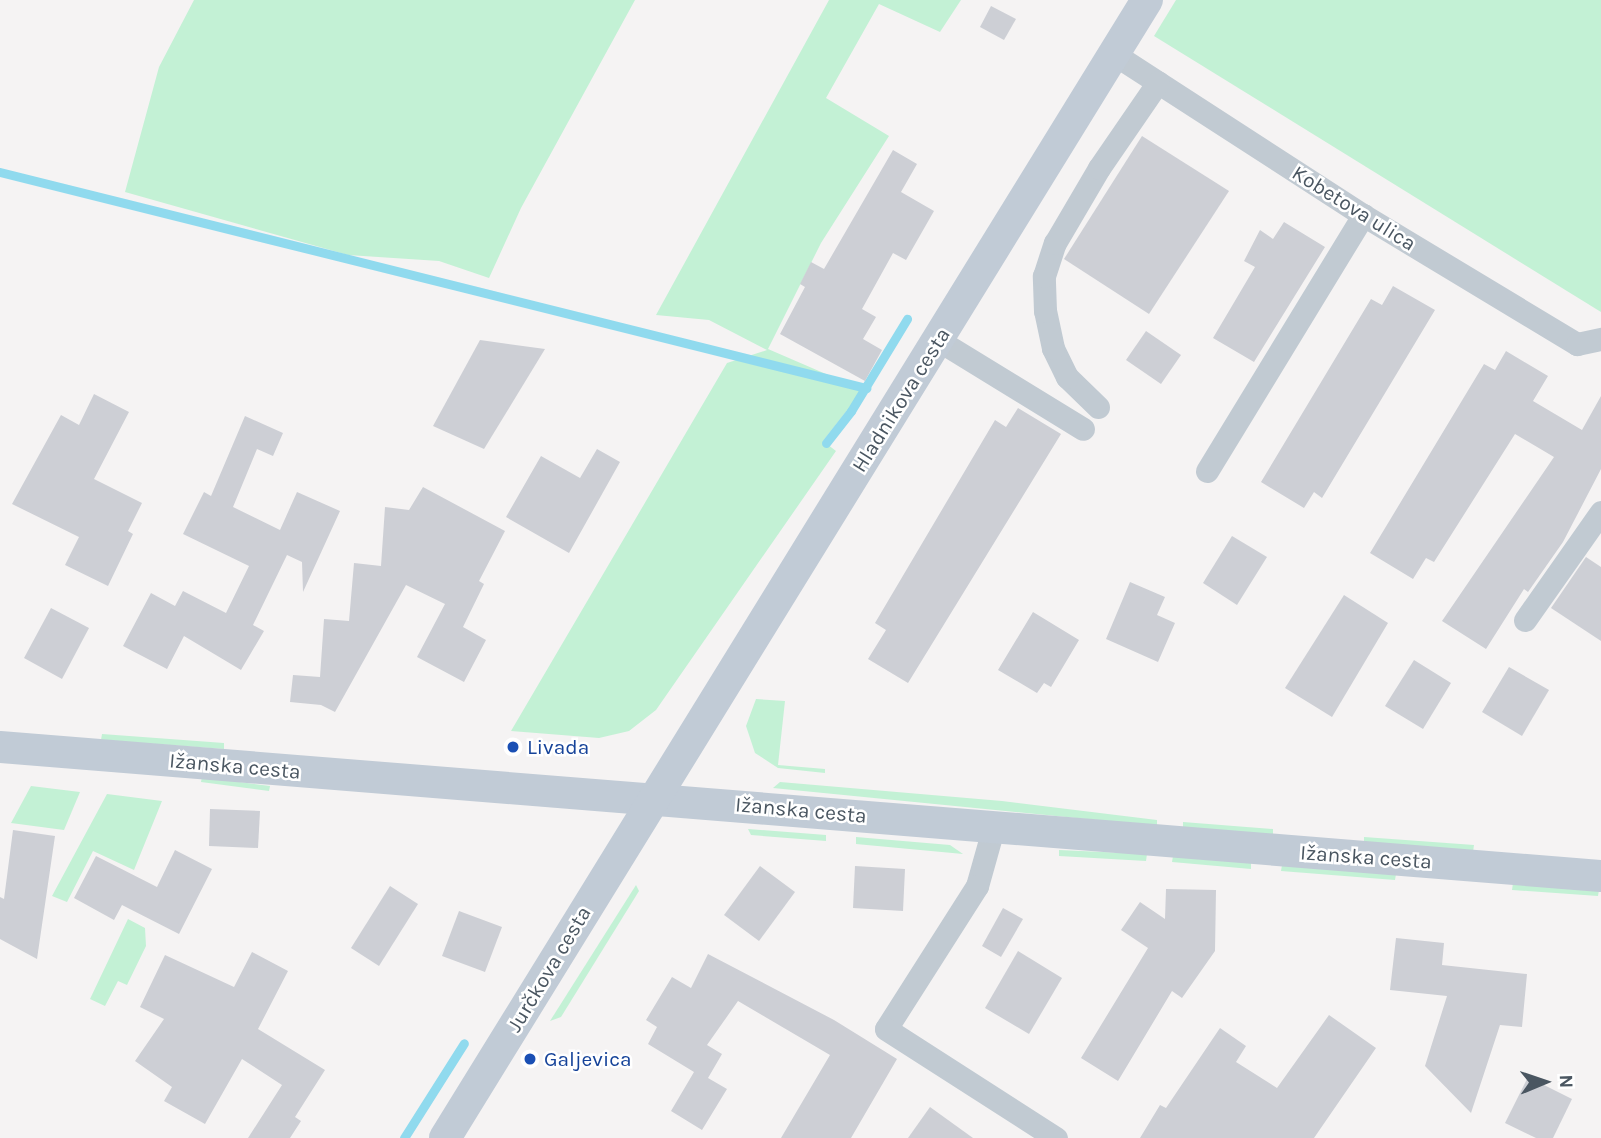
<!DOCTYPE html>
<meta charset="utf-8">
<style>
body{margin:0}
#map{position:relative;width:1601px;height:1138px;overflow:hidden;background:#f5f3f3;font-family:Karla,sans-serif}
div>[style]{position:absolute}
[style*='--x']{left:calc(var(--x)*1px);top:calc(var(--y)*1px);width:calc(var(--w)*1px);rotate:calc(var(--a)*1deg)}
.green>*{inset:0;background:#c3f1d5}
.stream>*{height:9px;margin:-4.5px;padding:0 4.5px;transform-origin:4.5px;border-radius:4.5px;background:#90daee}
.building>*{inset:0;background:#cdcfd5}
.street>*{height:23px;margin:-11.5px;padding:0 11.5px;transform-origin:11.5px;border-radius:11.5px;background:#c1cad2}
.secondary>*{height:32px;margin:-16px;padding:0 16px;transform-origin:16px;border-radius:16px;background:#c1cbd6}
.dots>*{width:19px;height:19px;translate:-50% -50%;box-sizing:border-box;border:4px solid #fff;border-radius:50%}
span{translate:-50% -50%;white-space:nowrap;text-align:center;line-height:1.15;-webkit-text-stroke:5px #fff;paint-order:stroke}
.street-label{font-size:21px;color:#4a5661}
.transit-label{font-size:21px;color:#164399}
.left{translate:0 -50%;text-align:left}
.north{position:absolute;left:1510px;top:1047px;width:70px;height:70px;-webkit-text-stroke:5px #fff;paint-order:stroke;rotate:88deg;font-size:19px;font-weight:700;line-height:28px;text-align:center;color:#4a5661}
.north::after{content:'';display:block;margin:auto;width:24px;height:32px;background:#4a5661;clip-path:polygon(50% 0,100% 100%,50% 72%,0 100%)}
</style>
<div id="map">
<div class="green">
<div style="clip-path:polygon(194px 0,635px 0,521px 208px,489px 278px,439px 261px,348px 255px,125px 192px,159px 67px)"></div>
<div style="clip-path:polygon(829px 0,961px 0,940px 32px,879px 4px,826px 98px,889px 136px,821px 243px,768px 349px,863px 390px,823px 441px,836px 451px,656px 710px,629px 731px,599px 738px,511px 731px,727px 363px,767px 350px,709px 320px,656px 315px)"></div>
<div style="clip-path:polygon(1176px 0,1601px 0,1601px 312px,1154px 36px)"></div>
<div style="clip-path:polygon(756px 699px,785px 701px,778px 765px,825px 769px,825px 773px,778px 768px,755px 753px,746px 726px)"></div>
<div style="clip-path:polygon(102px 734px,224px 743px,224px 749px,101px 740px)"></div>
<div style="clip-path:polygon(202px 777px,270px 786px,269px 791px,201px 782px)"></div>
<div style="clip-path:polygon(780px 782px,1002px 801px,1157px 820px,1157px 826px,773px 788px)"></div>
<div style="clip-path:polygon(31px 786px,80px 792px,64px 830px,11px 823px)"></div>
<div style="clip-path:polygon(107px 794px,162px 801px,134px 870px,93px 851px,67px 902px,52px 896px)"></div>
<div style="clip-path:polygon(1183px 822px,1273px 829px,1273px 835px,1183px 828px)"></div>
<div style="clip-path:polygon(748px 829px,826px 835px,826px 841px,751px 835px)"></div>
<div style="clip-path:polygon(856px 837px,950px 845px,963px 854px,856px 844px)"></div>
<div style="clip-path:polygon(1364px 837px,1474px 845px,1473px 852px,1364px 843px)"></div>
<div style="clip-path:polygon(1059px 850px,1147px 854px,1146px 861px,1059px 856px)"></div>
<div style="clip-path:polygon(1173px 856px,1251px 863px,1251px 869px,1172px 862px)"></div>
<div style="clip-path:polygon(1282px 865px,1396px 874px,1395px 880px,1281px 871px)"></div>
<div style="clip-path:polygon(1513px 883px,1599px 890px,1598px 896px,1512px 890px)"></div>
<div style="clip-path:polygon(636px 885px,639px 891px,561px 1017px,550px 1021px)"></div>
<div style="clip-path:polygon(128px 919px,145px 928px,146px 946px,127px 985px,118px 981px,105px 1006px,90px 999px)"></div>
</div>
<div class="stream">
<div style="--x:0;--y:172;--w:893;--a:14.01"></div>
<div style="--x:826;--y:443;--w:41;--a:-52"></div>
<div style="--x:851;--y:411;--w:108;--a:-58.7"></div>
<div style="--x:404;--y:1138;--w:112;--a:-57.7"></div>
</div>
<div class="building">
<div style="clip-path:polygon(991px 6px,1016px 19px,1004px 40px,980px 27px)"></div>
<div style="clip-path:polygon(1142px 136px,1229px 191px,1149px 314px,1064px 259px)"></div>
<div style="clip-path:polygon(893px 150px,917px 164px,901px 192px,934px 211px,906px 260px,893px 253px,862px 309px,876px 317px,863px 339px,882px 350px,865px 381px,780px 334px,805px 287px,800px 284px,811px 262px,824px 269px)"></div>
<div style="clip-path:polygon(1284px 222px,1325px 247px,1254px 362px,1213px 338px,1255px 267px,1244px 261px,1260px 230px,1273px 239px)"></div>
<div style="clip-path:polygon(1393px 286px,1435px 310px,1322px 498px,1314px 492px,1304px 508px,1261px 482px,1371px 299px,1382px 305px)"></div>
<div style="clip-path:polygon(1146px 331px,1181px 355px,1161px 384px,1126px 360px)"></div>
<div style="clip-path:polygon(480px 340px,545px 349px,484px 449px,433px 426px)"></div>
<div style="clip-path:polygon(1506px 351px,1548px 376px,1533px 401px,1582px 430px,1601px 396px,1601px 469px,1563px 542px,1528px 592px,1524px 589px,1486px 649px,1442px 621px,1554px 457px,1515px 434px,1434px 562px,1426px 558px,1413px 579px,1370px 553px,1484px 364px,1495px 370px)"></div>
<div style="clip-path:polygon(94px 394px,129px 412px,94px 479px,142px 503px,128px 531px,133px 534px,108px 586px,65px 565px,79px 537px,12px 504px,61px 415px,79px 425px)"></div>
<div style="clip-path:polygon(1018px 408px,1061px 434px,908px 683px,868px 659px,886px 630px,875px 623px,995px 420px,1006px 427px)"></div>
<div style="clip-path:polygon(245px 416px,283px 433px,273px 456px,257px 449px,233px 507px,280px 530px,297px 492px,340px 511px,303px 592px,302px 562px,287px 555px,253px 625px,264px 631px,241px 670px,184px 636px,167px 669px,123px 646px,151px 593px,175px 606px,183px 591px,226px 613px,249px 566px,183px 534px,204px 492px,211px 496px)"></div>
<div style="clip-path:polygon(597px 449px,620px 462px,569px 553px,506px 517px,541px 456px,580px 478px)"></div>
<div style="clip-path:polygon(423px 487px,505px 531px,479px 581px,484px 584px,463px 627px,486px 640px,464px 682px,417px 657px,445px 604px,406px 585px,335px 712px,321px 705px,290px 702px,293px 675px,320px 677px,324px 619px,349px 621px,354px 563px,381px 566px,385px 507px,409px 510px)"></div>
<div style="clip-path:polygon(1232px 536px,1267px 557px,1237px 605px,1203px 583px)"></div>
<div style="clip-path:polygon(1586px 557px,1601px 567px,1601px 641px,1551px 608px)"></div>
<div style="clip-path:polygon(1130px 582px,1165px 597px,1157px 615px,1175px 623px,1158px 662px,1106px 639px)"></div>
<div style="clip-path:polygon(1344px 595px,1388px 623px,1332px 717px,1285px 688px)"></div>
<div style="clip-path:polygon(51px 608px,89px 628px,62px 679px,24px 658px)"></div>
<div style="clip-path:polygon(1033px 612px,1079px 640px,1051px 687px,1044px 683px,1037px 693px,998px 670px)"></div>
<div style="clip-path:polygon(1414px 660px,1451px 683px,1423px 729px,1385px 706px)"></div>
<div style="clip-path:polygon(1509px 667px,1549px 690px,1522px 736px,1482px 712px)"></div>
<div style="clip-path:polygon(210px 809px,260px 811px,258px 848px,209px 846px)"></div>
<div style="clip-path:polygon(13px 830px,55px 836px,37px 959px,0 939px,0 897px,4px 899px)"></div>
<div style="clip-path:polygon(175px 850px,212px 869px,179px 934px,122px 905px,114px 920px,74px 898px,96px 856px,157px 887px)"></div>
<div style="clip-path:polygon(760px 866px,795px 892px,759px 941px,724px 915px)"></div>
<div style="clip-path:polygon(855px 866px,905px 869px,903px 911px,853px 908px)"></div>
<div style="clip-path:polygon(390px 886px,418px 904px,379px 966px,351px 948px)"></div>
<div style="clip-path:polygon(1166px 889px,1216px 890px,1215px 951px,1182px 998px,1172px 991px,1118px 1081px,1081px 1058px,1148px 948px,1121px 930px,1140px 902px,1165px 919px)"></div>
<div style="clip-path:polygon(1003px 908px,1023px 919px,1001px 957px,982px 946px)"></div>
<div style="clip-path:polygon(459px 911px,502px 927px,485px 972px,442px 956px)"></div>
<div style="clip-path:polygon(1396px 938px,1444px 943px,1442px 965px,1527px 974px,1522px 1027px,1500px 1025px,1471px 1113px,1425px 1066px,1447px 996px,1390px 990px)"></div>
<div style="clip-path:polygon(1018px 951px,1062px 978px,1029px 1034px,985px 1008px)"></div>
<div style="clip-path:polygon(252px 952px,288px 971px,258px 1029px,325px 1070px,295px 1117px,301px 1121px,290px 1138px,248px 1138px,282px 1085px,242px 1059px,205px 1124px,164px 1101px,172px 1087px,135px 1061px,164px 1019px,140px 1007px,165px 955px,234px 987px)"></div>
<div style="clip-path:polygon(708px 954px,834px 1020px,897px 1059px,851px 1138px,781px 1138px,830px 1055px,738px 1001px,707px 1045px,722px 1054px,708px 1078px,727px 1089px,702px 1130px,671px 1111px,694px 1072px,648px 1044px,657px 1027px,646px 1020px,672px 977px,691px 988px)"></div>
<div style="clip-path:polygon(1329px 1015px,1376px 1048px,1314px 1138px,1140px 1138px,1160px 1105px,1166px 1108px,1220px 1028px,1246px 1046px,1236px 1062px,1277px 1088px)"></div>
<div style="clip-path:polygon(1528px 1077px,1572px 1099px,1553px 1138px,1536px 1138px,1505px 1123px)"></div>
<div style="clip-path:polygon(930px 1107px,973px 1138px,908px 1138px)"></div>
</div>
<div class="street">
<div style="--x:1114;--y:54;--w:297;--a:32.9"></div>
<div style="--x:1363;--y:215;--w:250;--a:31.1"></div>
<div style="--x:1577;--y:344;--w:25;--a:-12"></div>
<div style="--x:938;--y:340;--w:170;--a:31.5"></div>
<div style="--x:1098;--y:407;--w:43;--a:-135.9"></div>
<div style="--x:1067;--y:377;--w:32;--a:-116"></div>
<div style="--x:1053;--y:348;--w:38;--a:-102"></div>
<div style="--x:1045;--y:311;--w:35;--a:-92"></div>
<div style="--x:1044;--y:276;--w:35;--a:-72"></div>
<div style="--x:1055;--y:243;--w:87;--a:-59.6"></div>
<div style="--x:1099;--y:168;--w:104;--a:-55.5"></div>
<div style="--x:1207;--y:471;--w:300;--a:-58.6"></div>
<div style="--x:1525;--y:620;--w:132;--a:-54.9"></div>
<div style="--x:993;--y:829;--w:59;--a:105.7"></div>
<div style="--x:977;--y:886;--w:169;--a:122.5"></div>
<div style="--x:886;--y:1029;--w:202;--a:32.7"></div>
</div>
<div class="secondary">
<div style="--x:0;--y:747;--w:1606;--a:4.61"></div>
<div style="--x:445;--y:1138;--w:1337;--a:-58.33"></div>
</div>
<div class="dots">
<div style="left:513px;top:747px;background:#1a4fb4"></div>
<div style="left:530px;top:1059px;background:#1a4fb4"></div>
</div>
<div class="street-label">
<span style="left:1354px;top:208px;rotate:32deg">Kobetova ulica</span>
<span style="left:901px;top:400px;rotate:-58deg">Hladnikova cesta</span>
<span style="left:235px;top:766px;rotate:5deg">Ižanska cesta</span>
<span style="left:801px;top:810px;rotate:5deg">Ižanska cesta</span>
<span style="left:1366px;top:857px;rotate:4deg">Ižanska cesta</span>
<span style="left:549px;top:969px;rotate:-59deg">Jurčkova cesta</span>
</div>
<div class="transit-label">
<span class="left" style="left:527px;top:747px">Livada</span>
<span class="left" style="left:544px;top:1059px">Galjevica</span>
</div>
<div class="north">N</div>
</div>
